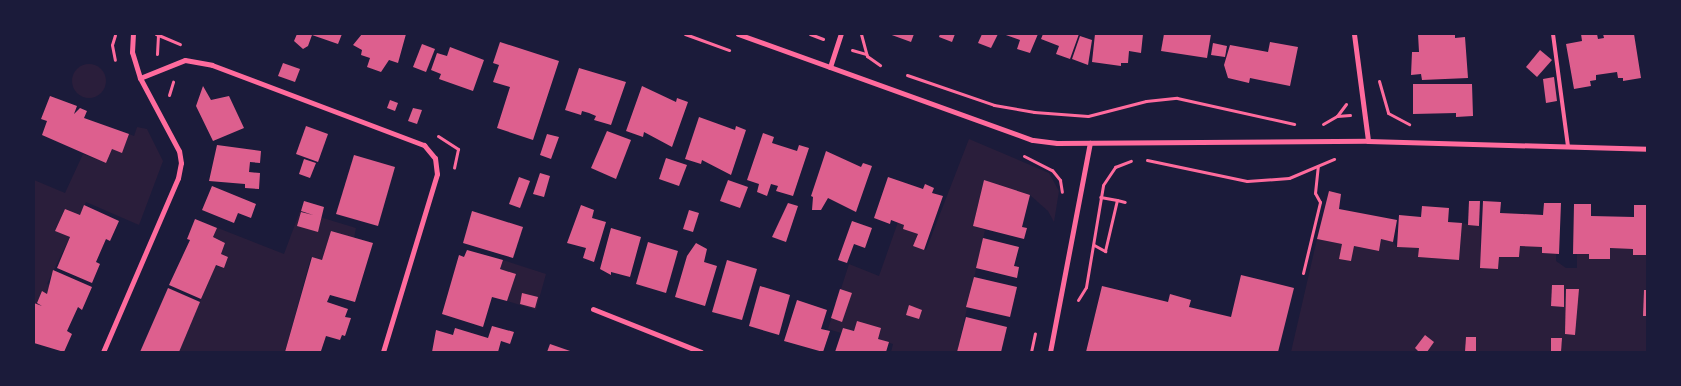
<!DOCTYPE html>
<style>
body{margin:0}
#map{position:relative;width:1681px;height:386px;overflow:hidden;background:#1b1b3a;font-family:Arial,sans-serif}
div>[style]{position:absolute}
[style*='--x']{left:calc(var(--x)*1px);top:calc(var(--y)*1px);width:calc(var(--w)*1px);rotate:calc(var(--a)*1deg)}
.green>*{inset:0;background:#2a1e3b}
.round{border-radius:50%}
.building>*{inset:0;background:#dd5f8e}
.path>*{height:3px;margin:-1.5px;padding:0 1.5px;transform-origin:1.5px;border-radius:1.5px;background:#ff6b9d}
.service>*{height:4px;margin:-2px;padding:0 2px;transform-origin:2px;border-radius:2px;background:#ff6b9d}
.minor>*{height:5px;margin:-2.5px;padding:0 2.5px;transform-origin:2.5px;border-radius:2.5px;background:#ff6b9d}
span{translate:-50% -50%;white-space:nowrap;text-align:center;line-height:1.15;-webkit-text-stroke:4px #1b1b3a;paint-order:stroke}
.frame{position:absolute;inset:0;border:35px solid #1b1b3a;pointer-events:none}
</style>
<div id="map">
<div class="green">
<div class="round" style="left:72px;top:64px;width:34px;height:34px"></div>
<div style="clip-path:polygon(137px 127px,147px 129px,163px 161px,139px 225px,86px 202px,80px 215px,65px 209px,55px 231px,70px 237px,47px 284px,50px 285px,47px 294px,42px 292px,37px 303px,42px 306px,34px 303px,34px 180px,65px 193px,83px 154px,106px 163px,112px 149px,122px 152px,129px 134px,134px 136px)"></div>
<div style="clip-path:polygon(969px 139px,1049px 173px,1059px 191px,1054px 222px,1048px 211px,1030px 195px,984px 180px,973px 226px,985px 230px,957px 352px,891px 352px,893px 344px,878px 339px,857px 321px,854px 331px,843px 328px,841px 333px,828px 329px,849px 264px,879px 276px,898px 222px,904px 225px,903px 229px,918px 234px,913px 246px,926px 250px)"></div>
<div style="clip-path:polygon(300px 211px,356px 228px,354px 238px,331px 231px,322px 260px,311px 257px,285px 352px,179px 352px,215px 266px,224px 268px,228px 257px,221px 254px,225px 243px,213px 237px,217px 228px,195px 219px,284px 254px)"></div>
<div style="clip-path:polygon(1462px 223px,1480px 226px,1481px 268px,1498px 268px,1499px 257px,1519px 257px,1520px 246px,1542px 247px,1542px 253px,1556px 254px,1556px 261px,1566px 268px,1577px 268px,1577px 254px,1589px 254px,1589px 259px,1610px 259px,1610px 248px,1633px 249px,1634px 255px,1647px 255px,1647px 352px,1291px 352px,1317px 239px,1379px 251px,1381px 239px,1393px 242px,1397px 247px,1419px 248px,1419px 257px,1459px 260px)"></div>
<div style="clip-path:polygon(503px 260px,546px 274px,536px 310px,507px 301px,515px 274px,500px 269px)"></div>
</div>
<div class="building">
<div style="clip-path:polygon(297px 34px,342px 34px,338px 44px,312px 35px,308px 46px,303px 49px,294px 41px)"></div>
<div style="clip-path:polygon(362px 34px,406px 34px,398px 63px,389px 60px,381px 72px,367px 67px,370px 58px,361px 55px,362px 50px,353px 45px)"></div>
<div style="clip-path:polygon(889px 34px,914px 34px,911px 42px)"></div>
<div style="clip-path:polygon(940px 34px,955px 34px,952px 42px,939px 37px)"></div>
<div style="clip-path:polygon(982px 34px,998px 34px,991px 48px,978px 43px)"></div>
<div style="clip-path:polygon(1003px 34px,1038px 34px,1030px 53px,1017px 49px,1020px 40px)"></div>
<div style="clip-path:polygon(1043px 34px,1079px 34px,1070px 59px,1056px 54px,1059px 46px,1041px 39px)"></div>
<div style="clip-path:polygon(1095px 34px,1143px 34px,1141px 53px,1129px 51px,1128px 63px,1121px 63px,1121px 66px,1092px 62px)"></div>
<div style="clip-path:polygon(1164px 34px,1211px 34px,1207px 58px,1161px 51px)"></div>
<div style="clip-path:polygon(1418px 34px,1455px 34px,1455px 38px,1465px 37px,1468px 78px,1422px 80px,1421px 74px,1411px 75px,1412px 52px,1419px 52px)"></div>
<div style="clip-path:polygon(1581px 34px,1597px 34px,1598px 39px,1604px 38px,1603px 34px,1634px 34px,1641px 78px,1623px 81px,1623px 78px,1618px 78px,1617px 72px,1596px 75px,1596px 80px,1590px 81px,1591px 86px,1574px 89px,1566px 44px,1582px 41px)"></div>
<div style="clip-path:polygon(1080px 36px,1092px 40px,1088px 65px,1072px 59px)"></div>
<div style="clip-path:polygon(500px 42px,559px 61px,533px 140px,497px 128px,510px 87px,493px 82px,499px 65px,493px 63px)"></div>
<div style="clip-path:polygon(1270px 42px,1298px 47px,1290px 86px,1250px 78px,1249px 83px,1228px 78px,1224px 65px,1230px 45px,1268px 52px)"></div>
<div style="clip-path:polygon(1213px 43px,1227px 46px,1225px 57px,1211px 55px)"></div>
<div style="clip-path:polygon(422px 44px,435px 49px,426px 72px,413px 67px)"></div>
<div style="clip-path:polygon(450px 47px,484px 60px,473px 91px,439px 79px,441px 74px,431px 70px,437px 53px,447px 56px)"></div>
<div style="clip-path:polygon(1540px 50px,1552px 60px,1537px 77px,1526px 67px)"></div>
<div style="clip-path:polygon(283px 63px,300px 69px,295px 82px,278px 76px)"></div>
<div style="clip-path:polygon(579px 68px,626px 82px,611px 125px,594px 120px,596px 116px,589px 113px,582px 111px,581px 115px,565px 110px)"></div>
<div style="clip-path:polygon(1554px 77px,1557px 101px,1546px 103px,1543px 79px)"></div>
<div style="clip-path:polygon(1413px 84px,1472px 84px,1473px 116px,1456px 117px,1456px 113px,1413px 114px)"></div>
<div style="clip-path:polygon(203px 86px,211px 100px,229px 96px,244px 128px,213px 141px,196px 106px)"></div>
<div style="clip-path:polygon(642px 86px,676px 102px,677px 98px,688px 102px,672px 147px,644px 132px,643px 137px,626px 131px)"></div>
<div style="clip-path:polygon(50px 96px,77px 106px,74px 114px,80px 108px,87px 111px,84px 118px,129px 134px,122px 153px,112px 149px,106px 163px,42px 135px,47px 121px,41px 119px)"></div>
<div style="clip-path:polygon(390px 100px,398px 103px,395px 111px,387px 108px)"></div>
<div style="clip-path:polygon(413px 108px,422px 110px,417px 124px,408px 121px)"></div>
<div style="clip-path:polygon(699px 117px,735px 130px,736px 126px,746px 130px,731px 175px,702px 160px,701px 164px,685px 159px)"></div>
<div style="clip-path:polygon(306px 126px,328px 134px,318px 162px,296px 154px)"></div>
<div style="clip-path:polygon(607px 131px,631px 140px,616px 179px,591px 168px)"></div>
<div style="clip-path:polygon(763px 133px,774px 137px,772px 143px,797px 151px,799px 145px,809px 148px,793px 196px,776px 191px,778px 186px,771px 184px,767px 196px,757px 192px,759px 184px,747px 180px)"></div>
<div style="clip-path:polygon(547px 134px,559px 137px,551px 159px,540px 155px)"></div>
<div style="clip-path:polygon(217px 145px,261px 151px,260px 163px,250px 162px,249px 172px,260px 173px,259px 189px,245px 188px,245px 184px,209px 181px)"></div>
<div style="clip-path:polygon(826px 151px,861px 167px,863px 163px,872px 166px,856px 212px,828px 198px,821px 210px,812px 210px,813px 197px,811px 196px)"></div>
<div style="clip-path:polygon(354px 155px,395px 167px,378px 226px,336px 214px)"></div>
<div style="clip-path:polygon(666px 158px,687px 165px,679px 186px,659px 179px)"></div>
<div style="clip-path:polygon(304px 159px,316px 163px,310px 178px,299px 174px)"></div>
<div style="clip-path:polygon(540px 173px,550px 176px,544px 197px,533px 194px)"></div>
<div style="clip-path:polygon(519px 177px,530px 181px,520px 208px,509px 204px)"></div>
<div style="clip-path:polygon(888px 177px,923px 189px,925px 184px,934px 188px,932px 193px,943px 196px,924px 250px,913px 246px,918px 234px,903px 229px,904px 225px,891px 220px,890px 224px,874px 218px)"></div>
<div style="clip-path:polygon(728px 180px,748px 187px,740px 208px,720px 201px)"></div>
<div style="clip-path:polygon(984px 180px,1030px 195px,1022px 227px,1027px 228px,1024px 239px,973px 226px)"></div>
<div style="clip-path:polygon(212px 186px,256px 204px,251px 218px,238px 213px,234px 223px,202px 210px)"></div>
<div style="clip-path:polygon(1329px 191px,1341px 194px,1339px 209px,1397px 220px,1393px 242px,1381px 239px,1379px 251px,1354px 246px,1351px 261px,1339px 259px,1342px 244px,1317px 239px)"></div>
<div style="clip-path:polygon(304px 201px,324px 207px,318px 232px,297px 226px,301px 212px,313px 215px,301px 211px)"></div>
<div style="clip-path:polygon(1469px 201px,1480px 201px,1479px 226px,1468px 225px)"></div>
<div style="clip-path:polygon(1483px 201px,1501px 202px,1500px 213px,1522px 214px,1543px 215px,1544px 203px,1561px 203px,1559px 254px,1542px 253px,1542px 247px,1520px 246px,1519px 257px,1499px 257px,1498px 269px,1480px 268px)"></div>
<div style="clip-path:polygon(788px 203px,798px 206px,786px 242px,772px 237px)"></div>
<div style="clip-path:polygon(1574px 204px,1591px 204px,1591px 216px,1634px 217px,1634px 205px,1647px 205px,1647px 255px,1633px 255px,1633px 249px,1610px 248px,1610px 259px,1589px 259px,1589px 254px,1573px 254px)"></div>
<div style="clip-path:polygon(84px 205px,119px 221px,110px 241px,106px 239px,96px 262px,100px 264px,92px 283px,57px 268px,70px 237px,55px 231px,65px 209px,80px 215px)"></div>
<div style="clip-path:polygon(581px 205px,594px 210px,592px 218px,606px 222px,594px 262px,583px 258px,586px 248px,567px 243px)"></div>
<div style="clip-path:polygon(1422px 206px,1449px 208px,1448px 222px,1462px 223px,1459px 260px,1418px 257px,1419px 248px,1397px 247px,1399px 215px,1421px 217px)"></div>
<div style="clip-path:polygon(689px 210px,699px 213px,693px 232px,683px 229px)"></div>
<div style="clip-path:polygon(472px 211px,523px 227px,513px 258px,463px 243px)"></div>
<div style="clip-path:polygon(195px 219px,217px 228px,213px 237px,225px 243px,221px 254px,228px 257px,224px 268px,216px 265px,201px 299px,169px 285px,190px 240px,187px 239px)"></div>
<div style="clip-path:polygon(852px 221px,872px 228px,865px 248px,854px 244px,847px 263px,838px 260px)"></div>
<div style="clip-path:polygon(611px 228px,641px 237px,630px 277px,611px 272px,611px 275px,600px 269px)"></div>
<div style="clip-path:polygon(331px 231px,373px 243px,355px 302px,330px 295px,327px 302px,348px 309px,345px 317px,351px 318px,345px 336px,342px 335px,340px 340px,326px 336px,321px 351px,324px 352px,285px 352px,312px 257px,322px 260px)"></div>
<div style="clip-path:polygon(983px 238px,1019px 247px,1014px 266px,1019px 267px,1017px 278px,976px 268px)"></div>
<div style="clip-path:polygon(648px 242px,678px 251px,666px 293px,636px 284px)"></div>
<div style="clip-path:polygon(696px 243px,707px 249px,704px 262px,717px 266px,705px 306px,675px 297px,687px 256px)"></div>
<div style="clip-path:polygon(467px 250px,503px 260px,500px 269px,516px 274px,507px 301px,492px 297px,483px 327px,442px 314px,459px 255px,464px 257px)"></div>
<div style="clip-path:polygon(727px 260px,757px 269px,742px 320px,712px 312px)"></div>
<div style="clip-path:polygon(53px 270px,92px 287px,82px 310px,78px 307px,67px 331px,72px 334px,64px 352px,34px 343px,34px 303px,42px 306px,37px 303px,42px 291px,47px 294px)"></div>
<div style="clip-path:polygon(1241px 275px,1294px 288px,1278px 352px,1086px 352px,1102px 286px,1168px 302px,1170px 294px,1191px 300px,1189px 307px,1231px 317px)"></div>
<div style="clip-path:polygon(974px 277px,1017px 287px,1010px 317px,966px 307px)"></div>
<div style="clip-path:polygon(1552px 285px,1564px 285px,1564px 307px,1551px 306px)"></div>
<div style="clip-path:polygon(760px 286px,790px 295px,779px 335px,749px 326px)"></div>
<div style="clip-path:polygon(168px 288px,200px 302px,179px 352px,140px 352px)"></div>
<div style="clip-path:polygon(840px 289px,852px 293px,842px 322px,831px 318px)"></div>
<div style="clip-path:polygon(1566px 289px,1579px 289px,1575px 335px,1565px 334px)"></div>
<div style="clip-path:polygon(1644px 290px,1647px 290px,1647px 316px,1643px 316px)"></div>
<div style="clip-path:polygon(522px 293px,538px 297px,535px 308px,520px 304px)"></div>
<div style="clip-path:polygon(797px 300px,827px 310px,821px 329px,830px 331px,823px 352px,784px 341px)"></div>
<div style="clip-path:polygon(909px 305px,922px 310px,919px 319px,906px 315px)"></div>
<div style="clip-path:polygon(966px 317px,1007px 327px,1001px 352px,957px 352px)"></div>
<div style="clip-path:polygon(857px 321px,881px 328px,878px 339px,889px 342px,886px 352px,835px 352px,843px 328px,854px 331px)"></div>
<div style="clip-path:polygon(492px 326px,514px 332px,510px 344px,501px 341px,498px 352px,432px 352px,436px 330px,453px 335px,455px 328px,488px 338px)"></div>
<div style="clip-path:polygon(1425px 335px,1434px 342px,1427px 352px,1419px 352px,1415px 348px)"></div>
<div style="clip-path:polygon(1466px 337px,1476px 337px,1476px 352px,1465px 352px)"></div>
<div style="clip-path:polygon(1551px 338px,1562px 338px,1561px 352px,1551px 352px)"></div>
<div style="clip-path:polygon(550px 344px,573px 352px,547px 352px)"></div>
</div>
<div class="path">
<div style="--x:156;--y:34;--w:26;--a:23"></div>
<div style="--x:685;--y:34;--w:47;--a:20"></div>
<div style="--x:810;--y:34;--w:14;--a:21"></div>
<div style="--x:861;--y:34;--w:23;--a:75"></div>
<div style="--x:867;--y:56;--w:16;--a:35"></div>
<div style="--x:115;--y:35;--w:10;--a:107"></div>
<div style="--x:112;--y:45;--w:15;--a:79"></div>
<div style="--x:852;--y:50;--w:15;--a:16"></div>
<div style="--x:157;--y:54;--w:18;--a:-87"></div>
<div style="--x:907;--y:75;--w:92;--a:19"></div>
<div style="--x:994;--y:105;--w:41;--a:9.9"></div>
<div style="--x:1034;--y:112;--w:54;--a:4.2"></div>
<div style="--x:1088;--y:116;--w:60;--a:-14.5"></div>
<div style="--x:1146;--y:101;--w:31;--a:-6"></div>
<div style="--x:1177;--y:98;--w:120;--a:12.5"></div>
<div style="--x:1379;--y:81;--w:33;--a:74"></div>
<div style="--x:1388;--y:113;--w:24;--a:28"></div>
<div style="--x:169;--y:95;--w:14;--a:-73"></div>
<div style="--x:1337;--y:116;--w:13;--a:-4"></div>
<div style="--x:1323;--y:124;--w:16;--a:-30"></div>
<div style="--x:1337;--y:116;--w:15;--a:-53"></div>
<div style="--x:438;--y:136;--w:24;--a:33"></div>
<div style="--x:458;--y:149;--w:19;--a:102"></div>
<div style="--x:1024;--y:156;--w:31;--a:27"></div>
<div style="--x:1052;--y:170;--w:13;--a:51"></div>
<div style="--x:1060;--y:180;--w:12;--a:81"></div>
<div style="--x:1147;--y:160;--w:102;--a:11.9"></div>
<div style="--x:1247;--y:181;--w:42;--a:-4.1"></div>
<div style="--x:1289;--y:178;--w:49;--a:-22.9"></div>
<div style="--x:1117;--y:200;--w:8;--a:14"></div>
<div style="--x:1094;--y:245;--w:13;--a:29"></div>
<div style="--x:1105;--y:251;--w:52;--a:-76.8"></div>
<div style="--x:1117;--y:200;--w:17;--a:-170"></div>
<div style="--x:1303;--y:273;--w:73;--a:-76.5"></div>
<div style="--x:1320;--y:202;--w:10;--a:-119"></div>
<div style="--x:1315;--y:193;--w:27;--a:-84"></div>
<div style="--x:1078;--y:300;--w:15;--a:-58"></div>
<div style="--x:1086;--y:287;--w:103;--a:-80.5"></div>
<div style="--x:1103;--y:185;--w:22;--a:-56"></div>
<div style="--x:1115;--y:167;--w:17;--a:-21"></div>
<div style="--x:1031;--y:352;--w:19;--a:-78"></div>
</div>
<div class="service">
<div style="--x:1553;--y:34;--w:114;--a:82.4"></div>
</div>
<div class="minor">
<div style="--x:738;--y:34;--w:313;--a:19.8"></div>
<div style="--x:1033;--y:140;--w:24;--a:7"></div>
<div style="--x:1057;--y:143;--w:311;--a:-0.4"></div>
<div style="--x:1368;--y:141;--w:279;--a:1.6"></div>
<div style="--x:1354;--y:34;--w:108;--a:82.5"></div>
<div style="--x:830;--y:67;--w:35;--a:-72"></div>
<div style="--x:140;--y:78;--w:48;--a:-21.8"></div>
<div style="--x:185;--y:60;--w:27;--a:10"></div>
<div style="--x:212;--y:65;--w:227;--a:20.7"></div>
<div style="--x:424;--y:145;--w:17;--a:50"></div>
<div style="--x:435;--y:158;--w:16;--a:83"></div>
<div style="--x:437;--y:174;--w:186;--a:106.9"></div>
<div style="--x:593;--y:309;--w:116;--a:21.7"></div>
<div style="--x:103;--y:352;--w:189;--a:-66.7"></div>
<div style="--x:178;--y:178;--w:15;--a:-79"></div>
<div style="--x:181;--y:163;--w:12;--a:-99"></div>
<div style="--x:179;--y:151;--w:83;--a:-118.1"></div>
<div style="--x:140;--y:78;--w:27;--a:-107"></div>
<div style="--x:132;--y:52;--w:18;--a:-87"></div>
<div style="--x:1050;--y:352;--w:213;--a:-79.2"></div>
</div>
<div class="frame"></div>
</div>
